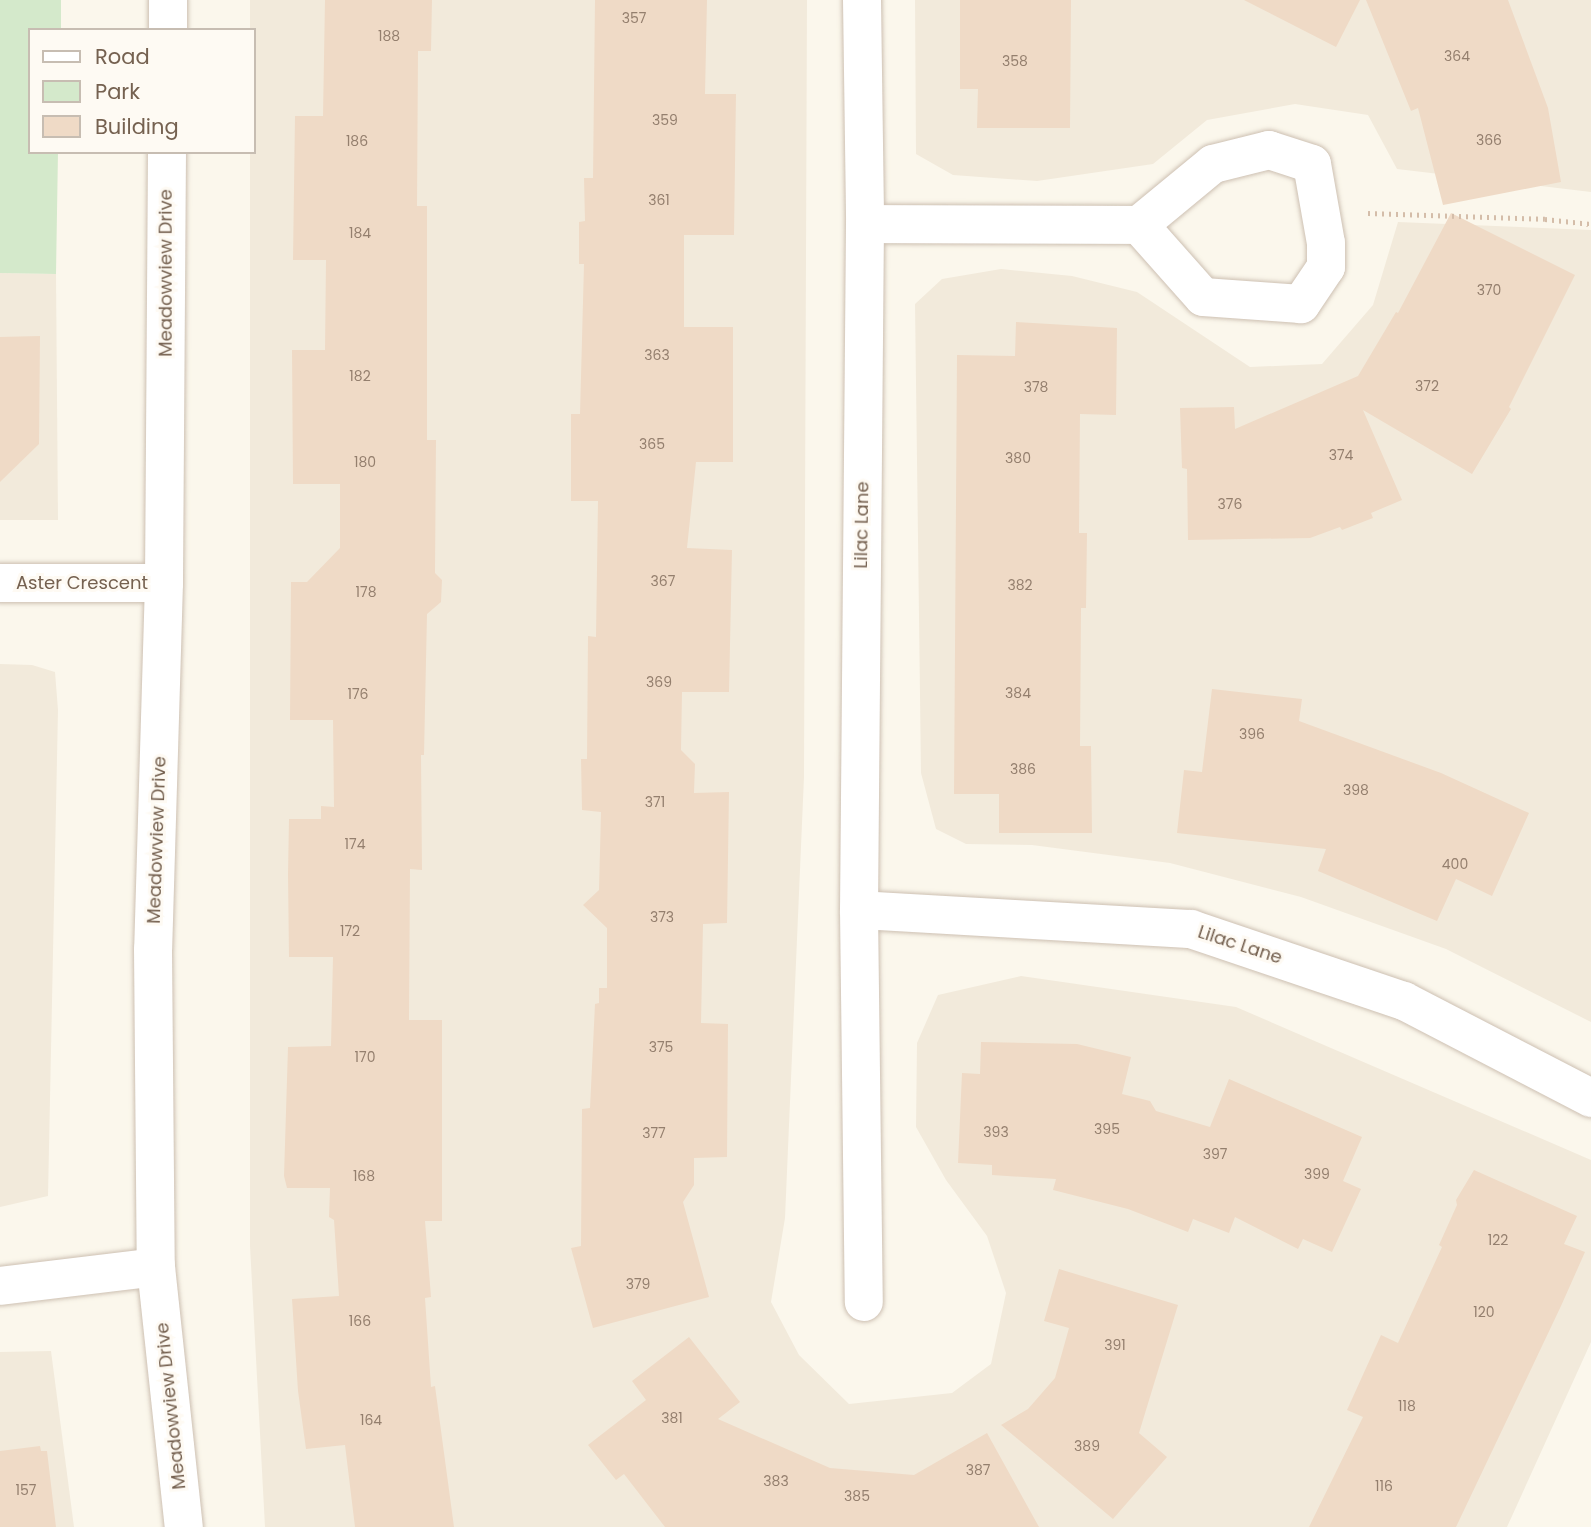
<!DOCTYPE html>
<style>
body{margin:0}
#map{position:relative;width:1591px;height:1527px;overflow:hidden;background:#fbf7ec;font-family:Poppins,sans-serif}
div>[style]{position:absolute}
[style*='--x']{left:calc(var(--x)*1px);top:calc(var(--y)*1px);width:calc(var(--w)*1px);rotate:calc(var(--a)*1deg)}
.residential>*{inset:0;background:#f2eadb}
.green>*{inset:0;background:#d4e9cb}
.building>*{inset:0;background:#efdac6}
.path>*{height:4.5px;margin-top:-2.25px;transform-origin:0;background:repeating-linear-gradient(90deg,#d4bda9 0 2px,transparent 0 7px)}
.roads{filter:drop-shadow(0 0 2px #cdc0b2) drop-shadow(0 0 2px #cdc0b2)}
.minor>*{height:38px;margin:-19px;padding:0 19px;transform-origin:19px;border-radius:19px;background:#fff}
span{translate:-50% -50%;white-space:nowrap;text-align:center;line-height:1.15;-webkit-text-stroke:6px #fefaf3;paint-order:stroke}
.number-label{font-size:14px;color:#947f6e}
.number-label span{-webkit-text-stroke-width:0}
.street-label{font-size:18px;color:#756150}
.legend{position:absolute;left:28px;top:28px;width:228px;height:126px;box-sizing:border-box;background:#fefaf3;border:2px solid #c7bdb2;margin:0;padding:9px 12px;list-style:none;font-size:21px;color:#756150}
.legend li{display:flex;align-items:center;gap:14px;height:35px}
.legend b{width:35px;border:2px solid #c7bdb2}
</style>
<div id="map">
<div class="residential">
<div style="clip-path:polygon(250px 0,807px 0,804px 777px,785px 1218px,771px 1302px,799px 1355px,849px 1404px,952px 1393px,991px 1364px,1006px 1293px,987px 1236px,946px 1180px,916px 1127px,917px 1043px,938px 995px,1021px 976px,1236px 1007px,1591px 1160px,1591px 1342px,1507px 1527px,265px 1527px,250px 1246px,250px 152px,254px 152px,254px 30px,250px 30px)"></div>
<div style="clip-path:polygon(915px 0,1591px 0,1591px 192px,1397px 169px,1368px 115px,1295px 104px,1207px 120px,1153px 164px,1037px 181px,953px 175px,916px 154px)"></div>
<div style="clip-path:polygon(1398px 222px,1591px 230px,1591px 1022px,1446px 949px,1301px 897px,1170px 863px,1032px 845px,966px 844px,936px 829px,921px 773px,915px 304px,942px 279px,1001px 269px,1072px 276px,1137px 292px,1250px 367px,1322px 364px,1373px 305px)"></div>
<div style="clip-path:polygon(0 273px,56px 274px,58px 520px,0 520px)"></div>
<div style="clip-path:polygon(0 664px,32px 665px,55px 672px,58px 710px,48px 1196px,0 1207px)"></div>
<div style="clip-path:polygon(51px 1351px,74px 1527px,0 1527px,0 1352px)"></div>
</div>
<div class="green">
<div style="clip-path:polygon(0 0,61px 0,61px 30px,30px 30px,30px 152px,58px 152px,56px 274px,0 273px)"></div>
</div>
<div class="building">
<div style="clip-path:polygon(325px 0,432px 0,431px 51px,418px 51px,417px 206px,427px 206px,427px 440px,436px 440px,435px 573px,442px 580px,441px 602px,427px 614px,424px 755px,421px 755px,422px 870px,410px 869px,409px 1020px,442px 1020px,442px 1221px,425px 1221px,431px 1297px,425px 1298px,431px 1387px,435px 1386px,454px 1527px,355px 1527px,345px 1445px,306px 1449px,298px 1391px,292px 1299px,339px 1296px,334px 1220px,329px 1217px,330px 1188px,287px 1188px,284px 1176px,288px 1047px,331px 1046px,333px 957px,289px 957px,288px 874px,289px 819px,321px 819px,321px 806px,334px 807px,333px 720px,290px 720px,291px 582px,307px 582px,340px 548px,340px 484px,293px 484px,292px 350px,325px 350px,326px 260px,293px 260px,295px 116px,323px 116px)"></div>
<div style="clip-path:polygon(595px 0,707px 0,705px 94px,736px 94px,734px 235px,684px 235px,684px 327px,733px 327px,733px 462px,696px 462px,687px 548px,732px 550px,729px 692px,682px 692px,681px 750px,695px 764px,694px 793px,729px 792px,727px 923px,703px 924px,701px 1023px,728px 1024px,727px 1157px,694px 1158px,694px 1185px,683px 1202px,709px 1297px,593px 1328px,571px 1248px,581px 1246px,582px 1109px,590px 1108px,595px 1004px,599px 1003px,599px 988px,607px 988px,607px 928px,583px 905px,599px 890px,601px 812px,582px 810px,581px 759px,587px 759px,588px 636px,596px 637px,598px 501px,571px 501px,571px 414px,580px 414px,584px 264px,579px 264px,579px 222px,585px 221px,584px 178px,593px 178px)"></div>
<div style="clip-path:polygon(960px 0,1071px 0,1070px 128px,977px 128px,978px 89px,960px 89px)"></div>
<div style="clip-path:polygon(1244px 0,1360px 0,1336px 47px)"></div>
<div style="clip-path:polygon(1366px 0,1508px 0,1548px 108px,1561px 182px,1443px 205px,1418px 108px,1411px 111px)"></div>
<div style="clip-path:polygon(1451px 213px,1575px 275px,1509px 407px,1511px 409px,1472px 474px,1363px 410px,1402px 500px,1371px 513px,1373px 518px,1342px 530px,1340px 527px,1310px 538px,1188px 540px,1187px 469px,1182px 468px,1180px 408px,1234px 407px,1235px 429px,1358px 376px,1396px 312px,1398px 313px)"></div>
<div style="clip-path:polygon(1016px 322px,1117px 328px,1116px 415px,1080px 414px,1079px 533px,1087px 533px,1086px 608px,1081px 608px,1080px 746px,1091px 746px,1092px 833px,999px 833px,999px 794px,954px 794px,957px 355px,1015px 356px)"></div>
<div style="clip-path:polygon(40px 336px,39px 444px,0 482px,0 337px)"></div>
<div style="clip-path:polygon(1212px 689px,1302px 699px,1299px 721px,1441px 773px,1529px 813px,1492px 896px,1456px 879px,1437px 921px,1318px 871px,1326px 849px,1177px 833px,1184px 770px,1202px 772px)"></div>
<div style="clip-path:polygon(981px 1042px,1077px 1044px,1131px 1057px,1122px 1094px,1150px 1101px,1156px 1111px,1210px 1127px,1229px 1079px,1362px 1137px,1343px 1181px,1361px 1189px,1332px 1252px,1303px 1239px,1298px 1249px,1235px 1217px,1229px 1233px,1193px 1219px,1188px 1232px,1128px 1209px,1053px 1190px,1056px 1179px,992px 1175px,992px 1165px,958px 1163px,962px 1073px,980px 1074px)"></div>
<div style="clip-path:polygon(1474px 1170px,1577px 1216px,1564px 1244px,1585px 1252px,1561px 1306px,1456px 1527px,1309px 1527px,1363px 1417px,1347px 1410px,1381px 1335px,1398px 1343px,1442px 1247px,1439px 1245px,1457px 1205px,1456px 1200px)"></div>
<div style="clip-path:polygon(1059px 1269px,1178px 1305px,1139px 1433px,1167px 1457px,1113px 1519px,1001px 1425px,1028px 1409px,1055px 1378px,1069px 1328px,1044px 1321px)"></div>
<div style="clip-path:polygon(689px 1337px,740px 1402px,718px 1419px,830px 1468px,914px 1475px,987px 1433px,1039px 1527px,665px 1527px,624px 1474px,616px 1480px,588px 1445px,646px 1400px,632px 1381px)"></div>
<div style="clip-path:polygon(40px 1446px,41px 1451px,47px 1451px,56px 1527px,0 1527px,0 1451px)"></div>
</div>
<div class="path">
<div style="--x:1368;--y:213;--w:177;--a:1.9"></div>
<div style="--x:1545;--y:219;--w:46;--a:6.2"></div>
</div>
<div class="roads">
<div class="minor">
<div style="--x:862;--y:0;--w:224;--a:89.2"></div>
<div style="--x:865;--y:224;--w:686;--a:90.5"></div>
<div style="--x:859;--y:910;--w:392;--a:89.3"></div>
<div style="--x:168;--y:30;--w:30;--a:-90"></div>
<div style="--x:167;--y:152;--w:431;--a:90.4"></div>
<div style="--x:164;--y:583;--w:366;--a:91.7"></div>
<div style="--x:153;--y:949;--w:318;--a:89.5"></div>
<div style="--x:156;--y:1267;--w:262;--a:83.9"></div>
<div style="--x:865;--y:224;--w:274;--a:0.2"></div>
<div style="--x:1139;--y:225;--w:96;--a:-39.5"></div>
<div style="--x:1213;--y:164;--w:58;--a:-14"></div>
<div style="--x:1269;--y:150;--w:45;--a:18"></div>
<div style="--x:1312;--y:164;--w:80;--a:80"></div>
<div style="--x:1326;--y:243;--w:24;--a:90"></div>
<div style="--x:1326;--y:267;--w:45;--a:124"></div>
<div style="--x:1301;--y:304;--w:98;--a:-175.9"></div>
<div style="--x:1203;--y:297;--w:96;--a:-131.6"></div>
<div style="--x:0;--y:583;--w:164;--a:0"></div>
<div style="--x:859;--y:910;--w:333;--a:3.3"></div>
<div style="--x:1191;--y:929;--w:225;--a:18.7"></div>
<div style="--x:1404;--y:1001;--w:211;--a:27.4"></div>
<div style="--x:0;--y:1286;--w:157;--a:-6.9"></div>
</div>
</div>
<div class="number-label">
<span style="left:634px;top:18px">357</span>
<span style="left:389px;top:36px">188</span>
<span style="left:1457px;top:56px">364</span>
<span style="left:1015px;top:61px">358</span>
<span style="left:665px;top:120px">359</span>
<span style="left:1489px;top:140px">366</span>
<span style="left:357px;top:141px">186</span>
<span style="left:659px;top:200px">361</span>
<span style="left:360px;top:233px">184</span>
<span style="left:1489px;top:290px">370</span>
<span style="left:657px;top:355px">363</span>
<span style="left:360px;top:376px">182</span>
<span style="left:1427px;top:386px">372</span>
<span style="left:1036px;top:387px">378</span>
<span style="left:652px;top:444px">365</span>
<span style="left:1341px;top:455px">374</span>
<span style="left:1018px;top:458px">380</span>
<span style="left:365px;top:462px">180</span>
<span style="left:1230px;top:504px">376</span>
<span style="left:663px;top:581px">367</span>
<span style="left:1020px;top:585px">382</span>
<span style="left:366px;top:592px">178</span>
<span style="left:659px;top:682px">369</span>
<span style="left:1018px;top:693px">384</span>
<span style="left:358px;top:694px">176</span>
<span style="left:1252px;top:734px">396</span>
<span style="left:1023px;top:769px">386</span>
<span style="left:1356px;top:790px">398</span>
<span style="left:655px;top:802px">371</span>
<span style="left:355px;top:844px">174</span>
<span style="left:1455px;top:864px">400</span>
<span style="left:662px;top:917px">373</span>
<span style="left:350px;top:931px">172</span>
<span style="left:661px;top:1047px">375</span>
<span style="left:365px;top:1057px">170</span>
<span style="left:1107px;top:1129px">395</span>
<span style="left:996px;top:1132px">393</span>
<span style="left:654px;top:1133px">377</span>
<span style="left:1215px;top:1154px">397</span>
<span style="left:1317px;top:1174px">399</span>
<span style="left:364px;top:1176px">168</span>
<span style="left:1498px;top:1240px">122</span>
<span style="left:638px;top:1284px">379</span>
<span style="left:1484px;top:1312px">120</span>
<span style="left:360px;top:1321px">166</span>
<span style="left:1115px;top:1345px">391</span>
<span style="left:1407px;top:1406px">118</span>
<span style="left:672px;top:1418px">381</span>
<span style="left:371px;top:1420px">164</span>
<span style="left:1087px;top:1446px">389</span>
<span style="left:978px;top:1470px">387</span>
<span style="left:776px;top:1481px">383</span>
<span style="left:1384px;top:1486px">116</span>
<span style="left:26px;top:1490px">157</span>
<span style="left:857px;top:1496px">385</span>
</div>
<div class="street-label">
<span style="left:166px;top:273px;rotate:-90deg">Meadowview Drive</span>
<span style="left:862px;top:525px;rotate:-89deg">Lilac Lane</span>
<span style="left:82px;top:583px">Aster Crescent</span>
<span style="left:157px;top:840px;rotate:-88deg">Meadowview Drive</span>
<span style="left:1240px;top:945px;rotate:18deg">Lilac Lane</span>
<span style="left:171px;top:1406px;rotate:-96deg">Meadowview Drive</span>
</div>
<ul class="legend">
<li><b style="height:9px;background:#fff"></b>Road</li>
<li><b style="height:19px;background:#d4e9cb"></b>Park</li>
<li><b style="height:19px;background:#efdac6"></b>Building</li>
</ul>
</div>
